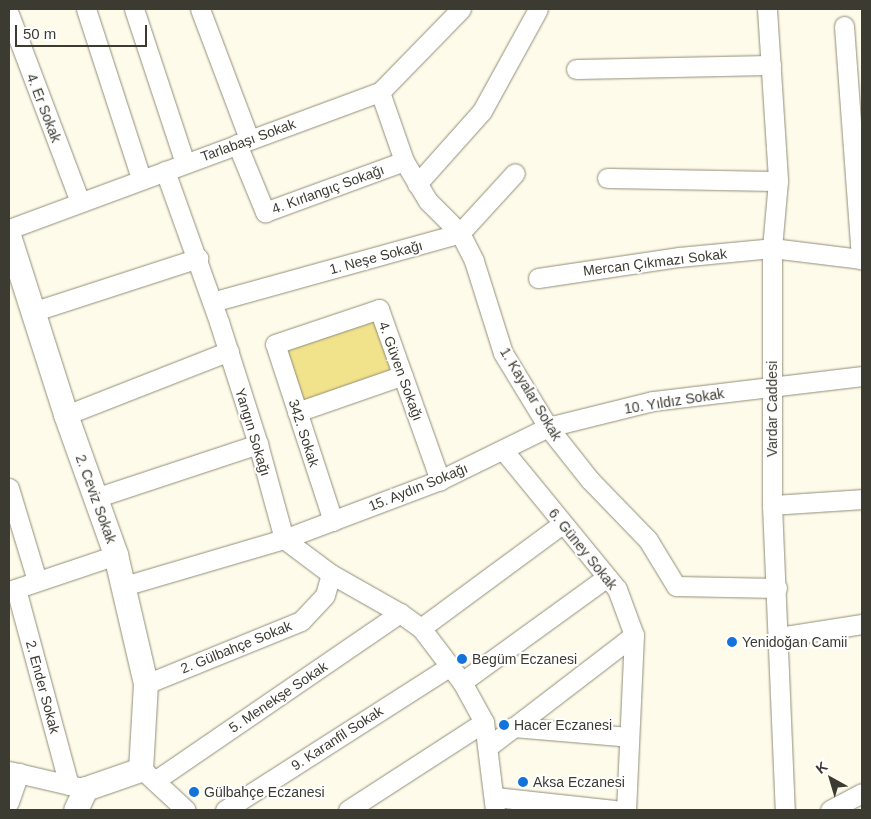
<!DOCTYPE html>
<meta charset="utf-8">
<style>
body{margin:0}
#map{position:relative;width:871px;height:819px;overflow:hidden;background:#fefbea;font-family:Helvetica,sans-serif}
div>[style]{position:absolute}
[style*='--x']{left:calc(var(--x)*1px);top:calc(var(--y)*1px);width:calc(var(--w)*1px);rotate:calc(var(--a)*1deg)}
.green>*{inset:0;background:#f1e28c}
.roads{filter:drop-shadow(0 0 1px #918e7a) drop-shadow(0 0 1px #918e7a)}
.minor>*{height:19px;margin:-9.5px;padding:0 9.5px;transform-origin:9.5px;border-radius:9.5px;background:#fff}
.major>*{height:24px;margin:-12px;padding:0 12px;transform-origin:12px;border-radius:12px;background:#fff}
.dots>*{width:14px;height:14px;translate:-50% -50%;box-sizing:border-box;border:2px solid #fff;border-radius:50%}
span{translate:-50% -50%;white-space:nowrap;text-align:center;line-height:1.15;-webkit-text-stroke:4px #fff;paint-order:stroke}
.street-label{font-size:14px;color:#3c3b32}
.poi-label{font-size:14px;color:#3c3b32}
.left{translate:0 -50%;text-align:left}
.frame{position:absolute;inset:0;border:10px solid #3c3b32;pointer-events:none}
.north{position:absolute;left:806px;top:754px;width:50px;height:50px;-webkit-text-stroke:4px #fff;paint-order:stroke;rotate:321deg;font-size:14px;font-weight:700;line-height:20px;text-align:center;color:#3c3b32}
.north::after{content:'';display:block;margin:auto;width:18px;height:22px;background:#3c3b32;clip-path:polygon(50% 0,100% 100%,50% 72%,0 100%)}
.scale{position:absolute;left:15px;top:25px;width:132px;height:22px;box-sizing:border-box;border:2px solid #3c3b32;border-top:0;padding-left:6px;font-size:15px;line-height:18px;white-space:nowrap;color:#3c3b32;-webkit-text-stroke:4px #fff;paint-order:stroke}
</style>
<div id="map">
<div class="green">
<div style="clip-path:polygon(374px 317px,393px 372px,300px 405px,282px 348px)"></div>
</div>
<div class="roads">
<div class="minor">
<div style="--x:86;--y:9;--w:178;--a:72"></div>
<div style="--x:134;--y:9;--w:162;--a:71.7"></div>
<div style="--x:200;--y:9;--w:139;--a:69.3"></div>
<div style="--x:767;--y:9;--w:172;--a:86.3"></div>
<div style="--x:778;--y:181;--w:67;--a:95.1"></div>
<div style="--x:772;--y:248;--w:257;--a:90"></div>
<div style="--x:772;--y:505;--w:305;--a:87.6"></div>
<div style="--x:9;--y:14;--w:201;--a:69.3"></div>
<div style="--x:844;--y:26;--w:234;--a:85.8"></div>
<div style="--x:576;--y:69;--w:195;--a:-1.2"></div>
<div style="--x:380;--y:92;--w:73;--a:70.8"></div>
<div style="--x:404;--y:161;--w:47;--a:59"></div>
<div style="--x:428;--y:201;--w:45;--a:45"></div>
<div style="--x:460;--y:233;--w:31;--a:63"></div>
<div style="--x:474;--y:261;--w:96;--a:72.5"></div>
<div style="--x:503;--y:353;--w:87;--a:58.7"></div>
<div style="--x:548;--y:427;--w:68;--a:51.6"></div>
<div style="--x:590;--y:480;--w:83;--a:46"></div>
<div style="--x:648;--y:540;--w:54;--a:58.7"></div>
<div style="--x:676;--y:586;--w:101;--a:1.1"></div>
<div style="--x:237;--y:144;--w:74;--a:67.6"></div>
<div style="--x:265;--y:212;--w:148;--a:-20.1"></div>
<div style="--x:165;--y:171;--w:160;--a:70.3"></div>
<div style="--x:219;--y:322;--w:128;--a:72.3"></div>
<div style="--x:258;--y:444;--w:98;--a:74.7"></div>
<div style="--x:284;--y:539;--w:59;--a:36.7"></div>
<div style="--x:331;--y:574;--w:79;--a:29.5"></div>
<div style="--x:400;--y:613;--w:26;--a:36"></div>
<div style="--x:421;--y:628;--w:68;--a:52.8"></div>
<div style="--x:462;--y:682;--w:46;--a:61.2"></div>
<div style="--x:484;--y:722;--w:89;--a:82.9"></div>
<div style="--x:607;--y:178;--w:171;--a:1"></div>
<div style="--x:417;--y:184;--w:98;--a:-48.3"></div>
<div style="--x:482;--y:111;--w:116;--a:-61.2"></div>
<div style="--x:9;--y:229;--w:395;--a:-20.3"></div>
<div style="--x:380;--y:92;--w:116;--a:-45.7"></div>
<div style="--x:538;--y:278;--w:143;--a:-8.5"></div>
<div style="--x:679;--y:257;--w:93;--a:-5.5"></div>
<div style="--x:772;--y:248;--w:91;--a:7"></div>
<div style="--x:212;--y:302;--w:257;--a:-15.5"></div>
<div style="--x:460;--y:233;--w:81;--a:-47.5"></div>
<div style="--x:32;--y:312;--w:175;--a:-18"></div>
<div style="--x:297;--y:412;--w:112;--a:-19.2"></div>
<div style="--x:66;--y:415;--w:175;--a:-21.4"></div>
<div style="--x:504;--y:451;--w:178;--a:50.7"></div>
<div style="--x:617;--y:589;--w:49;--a:69.7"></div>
<div style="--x:634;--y:635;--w:175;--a:92.6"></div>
<div style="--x:9;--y:488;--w:97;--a:73.2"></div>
<div style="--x:95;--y:498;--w:172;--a:-18.3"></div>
<div style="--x:772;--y:505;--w:90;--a:-3.8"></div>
<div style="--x:333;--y:521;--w:186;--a:-108.1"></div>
<div style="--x:275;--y:344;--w:110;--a:-18.6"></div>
<div style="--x:379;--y:309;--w:182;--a:70.4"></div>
<div style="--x:124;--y:586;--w:167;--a:-16.4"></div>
<div style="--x:284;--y:539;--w:167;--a:-20.7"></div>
<div style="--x:440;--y:480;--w:120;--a:-26.1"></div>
<div style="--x:548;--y:427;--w:108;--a:-13.9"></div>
<div style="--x:653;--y:401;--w:210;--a:-6.8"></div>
<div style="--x:16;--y:589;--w:203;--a:74.9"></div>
<div style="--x:9;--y:591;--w:113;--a:-18.6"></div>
<div style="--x:421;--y:628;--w:175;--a:-36.4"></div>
<div style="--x:779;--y:637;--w:84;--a:-8.9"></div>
<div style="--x:462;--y:682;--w:179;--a:-35.9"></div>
<div style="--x:146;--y:684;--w:167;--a:-22.1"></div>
<div style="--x:301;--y:621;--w:35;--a:-47"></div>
<div style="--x:325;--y:595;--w:22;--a:-74"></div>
<div style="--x:513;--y:727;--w:116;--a:4.9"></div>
<div style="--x:488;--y:747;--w:184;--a:-37.5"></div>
<div style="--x:9;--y:771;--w:71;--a:13.1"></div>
<div style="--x:146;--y:773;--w:54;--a:42.8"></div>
<div style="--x:156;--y:780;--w:296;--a:-34.4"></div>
<div style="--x:495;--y:797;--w:120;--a:6.2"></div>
<div style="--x:9;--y:802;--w:31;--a:-71"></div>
<div style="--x:225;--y:810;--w:267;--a:-32.6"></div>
<div style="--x:348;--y:810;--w:162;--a:-32.9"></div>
<div style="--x:830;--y:810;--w:36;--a:-28"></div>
</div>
<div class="major">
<div style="--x:9;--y:236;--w:188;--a:72.3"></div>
<div style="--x:66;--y:415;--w:149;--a:70.3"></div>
<div style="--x:116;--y:555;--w:132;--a:76.9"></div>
<div style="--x:146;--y:684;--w:86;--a:93.3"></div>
<div style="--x:141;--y:770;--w:58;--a:160.9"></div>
<div style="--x:86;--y:789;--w:23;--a:115"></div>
</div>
</div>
<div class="dots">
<div style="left:732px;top:642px;background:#1472db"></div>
<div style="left:462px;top:659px;background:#1472db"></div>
<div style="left:504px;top:725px;background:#1472db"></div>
<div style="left:523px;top:782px;background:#1472db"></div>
<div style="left:194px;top:792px;background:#1472db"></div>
</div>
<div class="street-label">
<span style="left:44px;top:108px;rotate:69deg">4. Er Sokak</span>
<span style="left:248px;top:140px;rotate:-20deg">Tarlabaşı Sokak</span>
<span style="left:328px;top:189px;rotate:-20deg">4. Kırlangıç Sokağı</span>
<span style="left:376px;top:257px;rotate:-15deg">1. Neşe Sokağı</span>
<span style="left:655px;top:262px;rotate:-7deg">Mercan Çıkmazı Sokak</span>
<span style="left:401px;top:371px;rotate:70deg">4. Güven Sokağı</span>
<span style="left:531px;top:394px;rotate:59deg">1. Kayalar Sokak</span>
<span style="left:674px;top:401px;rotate:-9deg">10. Yıldız Sokak</span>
<span style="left:772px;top:409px;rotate:-90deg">Vardar Caddesi</span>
<span style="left:253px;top:432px;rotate:73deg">Yangın Sokağı</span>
<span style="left:304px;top:433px;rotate:72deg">342. Sokak</span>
<span style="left:418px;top:487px;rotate:-22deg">15. Aydın Sokağı</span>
<span style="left:96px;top:499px;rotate:70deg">2. Ceviz Sokak</span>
<span style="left:583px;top:549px;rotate:51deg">6. Güney Sokak</span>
<span style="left:236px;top:647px;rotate:-22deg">2. Gülbahçe Sokak</span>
<span style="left:43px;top:687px;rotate:75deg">2. Ender Sokak</span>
<span style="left:278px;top:697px;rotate:-34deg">5. Menekşe Sokak</span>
<span style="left:337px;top:738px;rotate:-33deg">9. Karanfil Sokak</span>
</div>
<div class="poi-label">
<span class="left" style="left:742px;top:642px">Yenidoğan Camii</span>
<span class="left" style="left:472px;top:659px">Begüm Eczanesi</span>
<span class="left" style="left:514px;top:725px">Hacer Eczanesi</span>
<span class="left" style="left:533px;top:782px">Aksa Eczanesi</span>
<span class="left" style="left:204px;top:792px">Gülbahçe Eczanesi</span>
</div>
<div class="frame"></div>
<div class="north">K</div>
<div class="scale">50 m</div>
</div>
